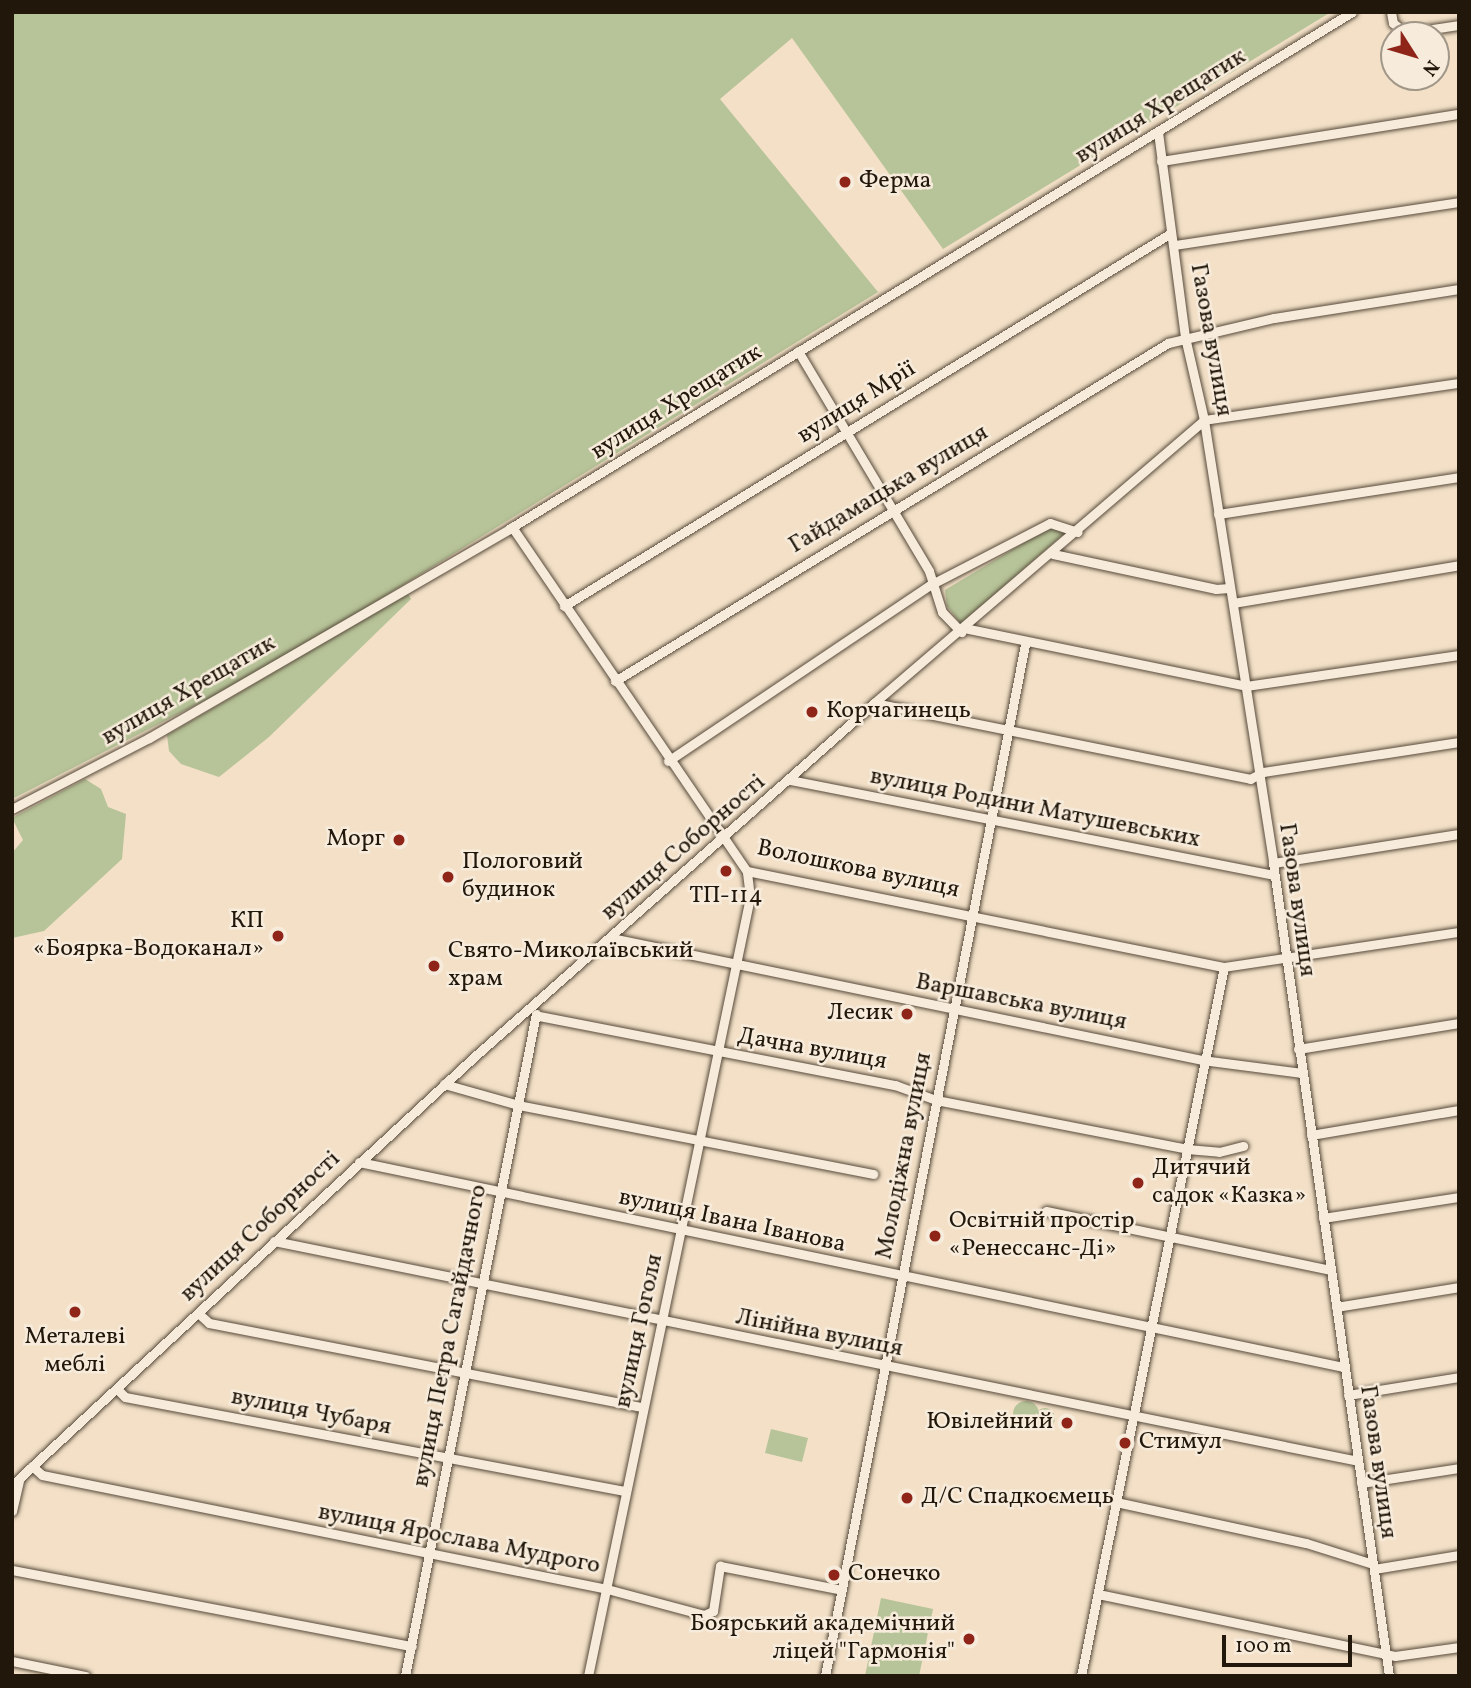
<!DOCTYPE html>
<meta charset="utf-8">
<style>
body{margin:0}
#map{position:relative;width:1471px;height:1688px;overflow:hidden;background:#f3e0c7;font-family:Vollkorn,serif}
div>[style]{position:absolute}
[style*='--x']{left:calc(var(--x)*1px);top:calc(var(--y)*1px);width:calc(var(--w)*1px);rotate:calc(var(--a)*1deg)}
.green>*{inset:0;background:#b7c398}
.round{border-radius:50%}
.roads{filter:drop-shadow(0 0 2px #564a3a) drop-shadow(0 0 2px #564a3a)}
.minor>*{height:9px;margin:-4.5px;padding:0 4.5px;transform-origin:4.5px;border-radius:4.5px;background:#f7ebdb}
.dots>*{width:19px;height:19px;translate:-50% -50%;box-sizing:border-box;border:4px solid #f7ebdb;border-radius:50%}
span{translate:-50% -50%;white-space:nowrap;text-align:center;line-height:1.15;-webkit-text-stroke:5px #f7ebdb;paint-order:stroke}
.street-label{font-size:24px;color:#21180b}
.poi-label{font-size:24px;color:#21180b}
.left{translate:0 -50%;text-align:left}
.right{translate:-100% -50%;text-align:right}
.frame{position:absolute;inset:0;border:14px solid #21180b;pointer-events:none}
.north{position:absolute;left:1380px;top:21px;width:70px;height:70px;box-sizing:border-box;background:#f7ebdb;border:2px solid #a19788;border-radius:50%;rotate:127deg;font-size:19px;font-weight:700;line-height:28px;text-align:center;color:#21180b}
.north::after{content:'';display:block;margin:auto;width:24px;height:32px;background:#8f2418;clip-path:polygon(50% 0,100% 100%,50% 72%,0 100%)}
.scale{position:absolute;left:1222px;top:1635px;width:130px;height:32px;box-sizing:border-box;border:4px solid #21180b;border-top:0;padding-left:9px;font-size:21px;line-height:24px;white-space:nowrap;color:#21180b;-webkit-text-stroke:5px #f7ebdb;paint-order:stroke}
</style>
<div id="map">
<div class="green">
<div style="clip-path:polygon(12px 12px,1331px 12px,943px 249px,792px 38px,720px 99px,878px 292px,272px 666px,12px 799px)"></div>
<div style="clip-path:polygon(1050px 527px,1066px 532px,961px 624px,947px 606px,945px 590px)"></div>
<div style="clip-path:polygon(408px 594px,411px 599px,269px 737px,219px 777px,181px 764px,169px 751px,167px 735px)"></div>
<div style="clip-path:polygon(85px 779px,101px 789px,108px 807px,126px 814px,122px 859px,44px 931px,12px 938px,12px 853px,23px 840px,12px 818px)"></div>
<div class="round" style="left:1013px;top:1401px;width:26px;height:26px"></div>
<div class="round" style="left:1035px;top:1408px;width:20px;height:20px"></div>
<div style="clip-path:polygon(771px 1429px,808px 1438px,802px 1462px,765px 1453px)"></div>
<div style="clip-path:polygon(881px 1598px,933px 1609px,919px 1676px,865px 1676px)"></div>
</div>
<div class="roads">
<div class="minor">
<div style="--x:1391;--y:12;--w:11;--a:80"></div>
<div style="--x:1393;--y:23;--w:16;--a:38"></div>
<div style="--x:1406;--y:33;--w:54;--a:-8.6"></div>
<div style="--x:1158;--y:132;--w:207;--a:82.5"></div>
<div style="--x:1185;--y:337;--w:85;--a:77.1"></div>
<div style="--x:1204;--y:420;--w:448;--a:81.1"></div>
<div style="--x:1273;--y:863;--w:821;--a:81.88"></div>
<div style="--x:1161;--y:161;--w:302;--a:-9"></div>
<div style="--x:1175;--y:245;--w:287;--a:-8.6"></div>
<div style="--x:798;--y:351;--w:256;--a:59.2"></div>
<div style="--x:929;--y:571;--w:43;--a:72.4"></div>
<div style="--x:942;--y:612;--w:28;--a:46"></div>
<div style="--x:1218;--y:514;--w:244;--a:-8.7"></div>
<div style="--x:512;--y:527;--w:417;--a:55.7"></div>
<div style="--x:747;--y:871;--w:487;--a:11.4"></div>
<div style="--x:1224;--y:967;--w:238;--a:-8.5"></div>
<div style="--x:1053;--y:554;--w:167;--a:12.1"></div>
<div style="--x:1216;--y:589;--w:13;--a:-4"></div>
<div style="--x:1233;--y:603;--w:229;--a:-9.5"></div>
<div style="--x:564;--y:606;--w:712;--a:-31.57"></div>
<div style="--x:964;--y:628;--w:288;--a:11.6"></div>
<div style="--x:1246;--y:686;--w:215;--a:-8.3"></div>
<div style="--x:615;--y:681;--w:648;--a:-31.43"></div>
<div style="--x:1168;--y:343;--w:109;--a:-13.3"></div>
<div style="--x:1274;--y:318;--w:187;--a:-8.9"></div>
<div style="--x:874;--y:703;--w:384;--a:11.4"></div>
<div style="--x:1250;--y:779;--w:15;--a:-28"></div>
<div style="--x:1263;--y:772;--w:198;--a:-8.7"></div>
<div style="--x:668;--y:761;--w:316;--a:-33.9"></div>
<div style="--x:930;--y:585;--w:135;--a:-27.3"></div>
<div style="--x:1050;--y:523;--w:29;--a:18"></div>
<div style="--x:790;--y:780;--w:492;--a:11.1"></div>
<div style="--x:12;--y:809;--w:154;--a:-27.4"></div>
<div style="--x:149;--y:738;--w:416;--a:-30.1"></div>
<div style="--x:509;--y:529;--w:989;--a:-31.52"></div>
<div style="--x:1273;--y:863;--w:188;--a:-8.9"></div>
<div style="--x:611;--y:938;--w:603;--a:11.66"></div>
<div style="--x:1202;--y:1060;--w:101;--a:7.4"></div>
<div style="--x:539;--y:1016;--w:363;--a:11"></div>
<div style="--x:895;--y:1085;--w:44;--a:20.1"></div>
<div style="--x:936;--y:1100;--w:256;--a:11"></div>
<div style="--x:1187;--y:1149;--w:32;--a:5"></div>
<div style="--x:1219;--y:1152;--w:25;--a:-14"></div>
<div style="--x:1298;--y:1049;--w:163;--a:-9.2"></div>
<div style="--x:444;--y:1084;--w:77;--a:15.8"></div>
<div style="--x:518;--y:1105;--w:362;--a:11"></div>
<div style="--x:1311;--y:1135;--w:150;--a:-9.6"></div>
<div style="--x:359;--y:1162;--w:1006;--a:11.76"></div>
<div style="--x:1046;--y:1211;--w:290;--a:11.7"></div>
<div style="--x:1323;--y:1218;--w:138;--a:-8.8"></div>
<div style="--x:274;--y:1241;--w:1106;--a:11.47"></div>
<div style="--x:1336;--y:1307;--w:125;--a:-9.2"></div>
<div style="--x:198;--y:1313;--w:15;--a:42"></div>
<div style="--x:209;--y:1323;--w:441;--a:11"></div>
<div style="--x:117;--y:1389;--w:11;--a:45"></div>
<div style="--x:125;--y:1397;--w:509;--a:10.65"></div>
<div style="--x:1348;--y:1395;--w:112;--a:-9.2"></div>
<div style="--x:32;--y:1466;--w:13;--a:42"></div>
<div style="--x:42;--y:1475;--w:576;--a:11.41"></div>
<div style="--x:607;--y:1589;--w:100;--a:15"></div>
<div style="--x:704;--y:1615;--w:10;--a:-24"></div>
<div style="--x:713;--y:1611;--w:46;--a:-81.2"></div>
<div style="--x:720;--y:1566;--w:124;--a:11.1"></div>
<div style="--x:1361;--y:1483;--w:99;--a:-8.7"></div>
<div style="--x:12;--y:1485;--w:630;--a:-42.81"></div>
<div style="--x:474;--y:1057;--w:534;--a:-41.51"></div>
<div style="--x:874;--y:703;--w:435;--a:-40.6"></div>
<div style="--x:1204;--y:420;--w:258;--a:-8.3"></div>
<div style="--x:1116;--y:1502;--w:194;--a:12.2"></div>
<div style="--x:1306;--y:1543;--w:70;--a:17.4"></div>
<div style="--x:12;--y:1511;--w:32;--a:-77"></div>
<div style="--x:1374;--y:1569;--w:86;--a:-9.4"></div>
<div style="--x:12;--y:1570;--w:407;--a:10.8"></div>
<div style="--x:1098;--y:1594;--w:303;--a:11.8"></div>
<div style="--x:1395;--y:1656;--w:65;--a:-8"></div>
<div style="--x:12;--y:1661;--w:75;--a:11.6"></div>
<div style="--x:405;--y:1676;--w:675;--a:-78.81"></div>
<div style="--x:588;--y:1676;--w:796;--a:-78.25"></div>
<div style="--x:750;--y:897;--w:26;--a:-97"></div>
<div style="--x:825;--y:1676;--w:1051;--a:-79.03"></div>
<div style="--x:1081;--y:1676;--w:723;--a:-78.6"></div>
</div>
</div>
<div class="dots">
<div style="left:845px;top:182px;background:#8f2418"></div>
<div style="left:812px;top:712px;background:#8f2418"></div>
<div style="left:399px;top:840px;background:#8f2418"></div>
<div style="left:726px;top:871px;background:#8f2418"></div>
<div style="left:448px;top:877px;background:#8f2418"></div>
<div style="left:278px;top:936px;background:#8f2418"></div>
<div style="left:434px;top:966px;background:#8f2418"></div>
<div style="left:907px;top:1014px;background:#8f2418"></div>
<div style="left:1138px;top:1183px;background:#8f2418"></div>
<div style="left:935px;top:1236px;background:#8f2418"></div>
<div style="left:75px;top:1312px;background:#8f2418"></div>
<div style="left:1067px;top:1423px;background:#8f2418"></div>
<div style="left:1125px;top:1443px;background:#8f2418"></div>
<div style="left:907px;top:1498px;background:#8f2418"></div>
<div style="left:834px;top:1575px;background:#8f2418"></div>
<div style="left:969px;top:1639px;background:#8f2418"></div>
</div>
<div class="street-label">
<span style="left:1161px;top:107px;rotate:-32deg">вулиця Хрещатик</span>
<span style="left:1210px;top:340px;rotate:80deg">Газова вулиця</span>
<span style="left:677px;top:403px;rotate:-32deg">вулиця Хрещатик</span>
<span style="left:857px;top:403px;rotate:-32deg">вулиця Мрії</span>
<span style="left:889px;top:490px;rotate:-31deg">Гайдамацька вулиця</span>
<span style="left:189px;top:691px;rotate:-30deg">вулиця Хрещатик</span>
<span style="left:1035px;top:809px;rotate:11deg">вулиця Родини Матушевських</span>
<span style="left:684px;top:848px;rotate:-41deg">вулиця Соборності</span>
<span style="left:858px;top:870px;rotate:12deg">Волошкова вулиця</span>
<span style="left:1296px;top:900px;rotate:82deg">Газова вулиця</span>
<span style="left:1021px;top:1003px;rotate:11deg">Варшавська вулиця</span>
<span style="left:812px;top:1050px;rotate:10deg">Дачна вулиця</span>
<span style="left:905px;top:1156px;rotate:-79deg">Молодіжна вулиця</span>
<span style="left:732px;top:1222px;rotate:12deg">вулиця Івана Іванова</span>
<span style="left:261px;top:1227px;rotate:-43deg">вулиця Соборності</span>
<span style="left:640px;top:1331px;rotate:-78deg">вулиця Гоголя</span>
<span style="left:819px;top:1334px;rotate:11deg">Лінійна вулиця</span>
<span style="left:451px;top:1336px;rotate:-79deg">вулиця Петра Сагайдачного</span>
<span style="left:311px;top:1413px;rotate:11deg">вулиця Чубаря</span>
<span style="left:1377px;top:1462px;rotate:82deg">Газова вулиця</span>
<span style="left:459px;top:1540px;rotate:11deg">вулиця Ярослава Мудрого</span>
</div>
<div class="poi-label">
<span class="left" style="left:859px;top:182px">Ферма</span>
<span class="left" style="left:826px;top:712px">Корчагинець</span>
<span class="right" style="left:385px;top:840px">Морг</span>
<span class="left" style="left:462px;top:877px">Пологовий<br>будинок</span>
<span style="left:726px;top:897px">ТП-114</span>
<span class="right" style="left:264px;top:936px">КП<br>«Боярка-Водоканал»</span>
<span class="left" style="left:448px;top:966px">Свято-Миколаївський<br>храм</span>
<span class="right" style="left:893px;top:1014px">Лесик</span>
<span class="left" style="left:1152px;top:1183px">Дитячий<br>садок «Казка»</span>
<span class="left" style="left:949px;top:1236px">Освітній простір<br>«Ренессанс-Ді»</span>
<span style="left:75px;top:1352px">Металеві<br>меблі</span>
<span class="right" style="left:1053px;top:1423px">Ювілейний</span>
<span class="left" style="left:1139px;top:1443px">Стимул</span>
<span class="left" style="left:921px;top:1498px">Д/С Спадкоємець</span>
<span class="left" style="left:848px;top:1575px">Сонечко</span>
<span class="right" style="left:955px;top:1639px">Боярський академічний<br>ліцей "Гармонія"</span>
</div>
<div class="frame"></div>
<div class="north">N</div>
<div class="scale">100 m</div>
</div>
